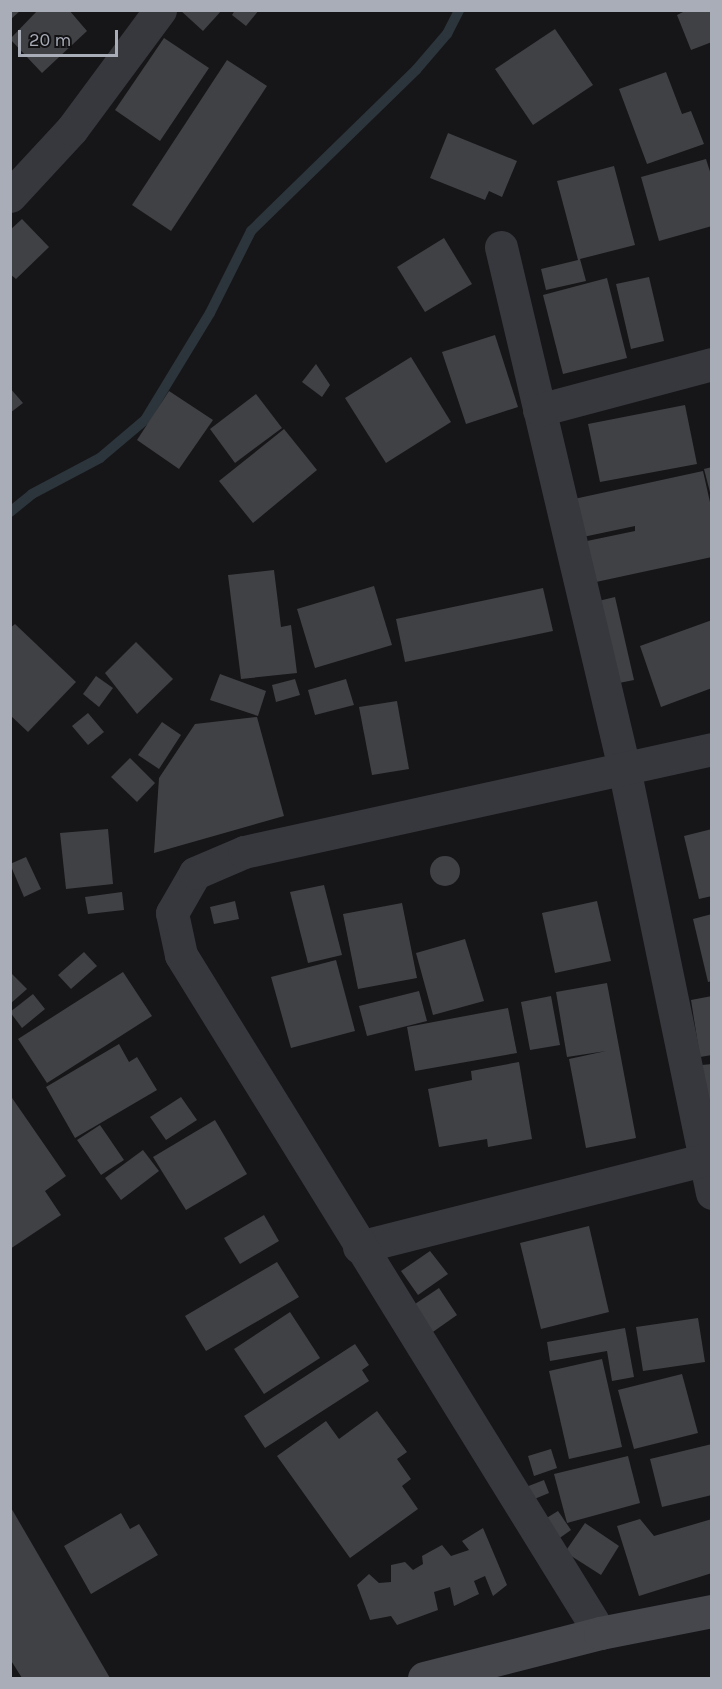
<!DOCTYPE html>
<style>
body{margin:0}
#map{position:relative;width:722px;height:1689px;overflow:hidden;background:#161618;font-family:Karla,sans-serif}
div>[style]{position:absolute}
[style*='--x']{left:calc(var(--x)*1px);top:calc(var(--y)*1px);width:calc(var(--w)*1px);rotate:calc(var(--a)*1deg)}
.stream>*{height:10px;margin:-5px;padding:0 5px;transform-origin:5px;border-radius:5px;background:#2c353c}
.building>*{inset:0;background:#404145}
.round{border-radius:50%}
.street>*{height:33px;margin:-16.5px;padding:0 16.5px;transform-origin:16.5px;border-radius:16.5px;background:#37383d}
.secondary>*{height:33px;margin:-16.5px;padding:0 16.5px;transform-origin:16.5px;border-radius:16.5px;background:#45474d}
span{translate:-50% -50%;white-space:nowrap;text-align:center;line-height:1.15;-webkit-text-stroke:6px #111113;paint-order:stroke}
.frame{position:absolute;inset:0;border:12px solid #a8adb8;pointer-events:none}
.scale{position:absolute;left:18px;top:30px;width:100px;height:27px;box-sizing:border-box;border:3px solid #a8adb8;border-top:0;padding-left:8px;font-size:18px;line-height:21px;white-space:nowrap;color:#a8adb8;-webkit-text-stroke:4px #111113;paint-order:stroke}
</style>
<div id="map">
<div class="stream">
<div style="--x:10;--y:512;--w:28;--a:-39"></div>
<div style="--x:32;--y:494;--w:77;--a:-27.9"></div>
<div style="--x:100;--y:458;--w:59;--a:-40.2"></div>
<div style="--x:145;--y:420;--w:125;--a:-58.7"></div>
<div style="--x:210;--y:313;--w:92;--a:-63.4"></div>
<div style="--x:251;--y:231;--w:231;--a:-44.3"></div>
<div style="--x:416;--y:70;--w:48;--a:-49.3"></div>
<div style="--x:447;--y:34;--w:27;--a:-63"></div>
</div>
<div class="building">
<div style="clip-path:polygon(10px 10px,21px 10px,10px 20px)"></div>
<div style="clip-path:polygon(38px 10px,69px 10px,87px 31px,42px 73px,10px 39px)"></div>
<div style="clip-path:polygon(180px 10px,222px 10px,203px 31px)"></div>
<div style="clip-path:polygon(235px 10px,259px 10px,246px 26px,232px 15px)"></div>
<div style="clip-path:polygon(687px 10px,712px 10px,712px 42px,691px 50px,677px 15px)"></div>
<div style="clip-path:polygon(555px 29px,593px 85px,533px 125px,495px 69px)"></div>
<div style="clip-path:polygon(164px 38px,209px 68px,160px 141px,115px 110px)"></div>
<div style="clip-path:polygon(227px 60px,267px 86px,171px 231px,132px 205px)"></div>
<div style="clip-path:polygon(666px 72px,682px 114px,691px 111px,704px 144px,647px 164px,619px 89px)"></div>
<div style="clip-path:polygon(448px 133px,517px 161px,502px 197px,489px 191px,485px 200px,430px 178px)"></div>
<div style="clip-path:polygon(706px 159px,712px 178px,712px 226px,659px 241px,641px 177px)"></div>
<div style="clip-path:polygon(614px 166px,635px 245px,580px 259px,586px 281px,546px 290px,541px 269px,578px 260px,557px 181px)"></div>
<div style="clip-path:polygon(22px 219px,49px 247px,16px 279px,10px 274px,10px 230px)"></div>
<div style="clip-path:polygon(444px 238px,472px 284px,425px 312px,397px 267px)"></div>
<div style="clip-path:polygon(649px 277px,664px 341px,631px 349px,616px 284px)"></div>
<div style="clip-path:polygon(607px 278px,627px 358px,563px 374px,543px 295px)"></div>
<div style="clip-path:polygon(495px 335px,518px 407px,466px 424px,442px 352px)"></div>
<div style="clip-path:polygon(411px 357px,451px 422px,386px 463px,345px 398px)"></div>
<div style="clip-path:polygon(316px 364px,330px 385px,322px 397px,302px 382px)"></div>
<div style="clip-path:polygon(10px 388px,23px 403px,10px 413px)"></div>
<div style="clip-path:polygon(169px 391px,213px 420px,179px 469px,137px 440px)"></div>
<div style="clip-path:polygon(256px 394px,282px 428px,235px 463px,210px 429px)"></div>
<div style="clip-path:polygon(685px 405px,697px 464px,600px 482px,588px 424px)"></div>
<div style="clip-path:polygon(284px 429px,317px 470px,253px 523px,219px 481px)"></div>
<div style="clip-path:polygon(712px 467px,712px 496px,711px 496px,704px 469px)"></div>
<div style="clip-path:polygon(703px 471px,712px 511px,712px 557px,596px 582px,587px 541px,635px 531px,635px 526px,583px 537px,574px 499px)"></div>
<div style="clip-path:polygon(274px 570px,281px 627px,291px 625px,297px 673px,241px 679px,228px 575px)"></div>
<div style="clip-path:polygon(374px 586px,392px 645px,315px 668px,297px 609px)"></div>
<div style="clip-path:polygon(543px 588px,553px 631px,405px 662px,396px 619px)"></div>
<div style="clip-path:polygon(615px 597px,634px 680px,614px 684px,594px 602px)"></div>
<div style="clip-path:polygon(712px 620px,712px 688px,661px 707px,640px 646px)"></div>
<div style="clip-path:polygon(15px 624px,76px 682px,28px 732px,10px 715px,10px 628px)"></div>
<div style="clip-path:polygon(136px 642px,173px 679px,137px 714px,105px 673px)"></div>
<div style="clip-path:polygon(220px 674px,266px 691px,258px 716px,210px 700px)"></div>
<div style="clip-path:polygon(96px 676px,113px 688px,99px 707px,83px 694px)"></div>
<div style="clip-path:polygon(295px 679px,300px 695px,276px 702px,272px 685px)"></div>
<div style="clip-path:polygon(346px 679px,354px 705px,315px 715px,308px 690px)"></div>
<div style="clip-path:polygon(397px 701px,409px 769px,372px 775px,359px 707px)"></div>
<div style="clip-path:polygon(88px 713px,104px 732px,88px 745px,72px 726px)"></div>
<div style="clip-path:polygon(257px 717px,284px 816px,154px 853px,159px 778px,195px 724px)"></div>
<div style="clip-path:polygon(162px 722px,181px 735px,159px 769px,138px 755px)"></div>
<div style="clip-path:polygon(130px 758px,155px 783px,137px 802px,111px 777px)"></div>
<div style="clip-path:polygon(108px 829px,113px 884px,66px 889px,60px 833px)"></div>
<div style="clip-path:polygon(712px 829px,712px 896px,699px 899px,684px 836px)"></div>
<div class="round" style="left:430px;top:856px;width:30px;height:30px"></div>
<div style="clip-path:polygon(26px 857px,41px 889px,24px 897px,10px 864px)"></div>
<div style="clip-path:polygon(324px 885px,342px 955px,308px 963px,290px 892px)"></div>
<div style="clip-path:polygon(122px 892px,124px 910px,88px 914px,85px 897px)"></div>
<div style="clip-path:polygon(235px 901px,239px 919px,214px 924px,210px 907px)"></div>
<div style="clip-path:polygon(597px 901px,611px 961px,555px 973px,542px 913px)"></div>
<div style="clip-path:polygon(402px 903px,417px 978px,358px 989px,343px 914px)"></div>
<div style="clip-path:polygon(712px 914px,712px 981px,708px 982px,693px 919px)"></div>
<div style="clip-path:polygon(465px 939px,484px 1001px,433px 1015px,416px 953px)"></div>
<div style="clip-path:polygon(84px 952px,97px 966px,71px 989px,58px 975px)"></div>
<div style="clip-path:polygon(336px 960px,355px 1031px,291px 1048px,271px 977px)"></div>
<div style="clip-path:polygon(10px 972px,27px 989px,10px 1004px)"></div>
<div style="clip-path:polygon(123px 972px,152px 1016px,47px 1083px,18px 1039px)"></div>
<div style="clip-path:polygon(607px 983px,636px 1138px,586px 1148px,569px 1059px,606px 1051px,567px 1057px,556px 992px)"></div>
<div style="clip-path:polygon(419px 991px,427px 1021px,367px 1036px,359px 1006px)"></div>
<div style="clip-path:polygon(33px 994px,45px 1009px,22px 1028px,10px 1012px)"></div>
<div style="clip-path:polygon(551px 996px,560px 1045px,530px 1050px,521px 1002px)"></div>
<div style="clip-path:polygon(712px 996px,712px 1055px,700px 1057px,691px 1000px)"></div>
<div style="clip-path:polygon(508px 1008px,517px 1053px,415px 1071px,407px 1027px)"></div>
<div style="clip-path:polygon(119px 1044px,129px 1062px,137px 1057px,157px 1090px,75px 1138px,46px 1087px)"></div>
<div style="clip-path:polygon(519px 1062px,532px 1139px,488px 1147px,487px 1139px,439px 1147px,428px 1089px,472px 1080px,471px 1071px)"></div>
<div style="clip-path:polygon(712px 1064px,712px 1101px,708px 1099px,702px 1065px)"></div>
<div style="clip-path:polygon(10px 1095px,66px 1176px,45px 1191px,61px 1215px,10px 1249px)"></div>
<div style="clip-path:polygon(181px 1097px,197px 1120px,166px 1140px,150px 1117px)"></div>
<div style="clip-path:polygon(215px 1120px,247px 1174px,186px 1210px,153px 1157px)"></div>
<div style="clip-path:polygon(100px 1125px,124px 1160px,101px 1175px,77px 1140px)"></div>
<div style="clip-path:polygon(143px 1150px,159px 1171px,121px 1200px,105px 1178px)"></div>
<div style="clip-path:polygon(264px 1215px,279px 1241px,240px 1264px,224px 1238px)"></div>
<div style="clip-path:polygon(589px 1226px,609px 1312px,541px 1329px,520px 1243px)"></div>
<div style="clip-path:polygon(430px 1251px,448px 1274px,418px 1295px,401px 1271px)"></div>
<div style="clip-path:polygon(277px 1262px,299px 1297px,206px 1351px,185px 1316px)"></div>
<div style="clip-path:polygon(439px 1288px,457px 1315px,430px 1334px,412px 1306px)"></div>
<div style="clip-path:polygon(290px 1312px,320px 1358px,264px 1394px,234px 1349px)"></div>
<div style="clip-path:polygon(698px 1318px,705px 1362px,643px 1371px,636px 1327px)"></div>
<div style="clip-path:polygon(625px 1328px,634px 1377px,612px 1381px,607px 1351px,550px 1361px,547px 1342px)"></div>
<div style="clip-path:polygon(355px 1344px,369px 1365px,362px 1370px,369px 1381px,265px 1448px,244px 1416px)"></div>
<div style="clip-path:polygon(602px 1359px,622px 1447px,569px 1459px,549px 1371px)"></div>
<div style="clip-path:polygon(682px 1374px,698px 1433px,634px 1449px,618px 1390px)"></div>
<div style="clip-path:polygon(377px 1411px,407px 1452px,397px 1459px,411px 1479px,402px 1486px,418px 1509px,350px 1558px,277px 1456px,326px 1421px,339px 1439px)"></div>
<div style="clip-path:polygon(712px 1444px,712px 1495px,662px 1507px,650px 1459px)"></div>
<div style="clip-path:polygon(551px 1449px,557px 1468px,534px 1476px,528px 1456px)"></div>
<div style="clip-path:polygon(628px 1456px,640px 1503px,567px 1523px,554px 1474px)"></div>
<div style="clip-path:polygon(544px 1480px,549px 1493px,532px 1500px,526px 1487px)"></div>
<div style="clip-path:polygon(10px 1506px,110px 1678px,22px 1678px,10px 1659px)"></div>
<div style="clip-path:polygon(558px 1511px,571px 1530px,554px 1542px,540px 1522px)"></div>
<div style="clip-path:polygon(121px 1513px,130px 1529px,139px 1524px,158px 1555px,91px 1594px,64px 1546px)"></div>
<div style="clip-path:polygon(640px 1519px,654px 1536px,712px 1519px,712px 1573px,639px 1596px,617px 1526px)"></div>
<div style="clip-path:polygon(585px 1523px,619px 1546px,601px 1575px,565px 1552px)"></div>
<div style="clip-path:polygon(483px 1528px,507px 1585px,493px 1596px,485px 1576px,474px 1581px,479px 1594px,454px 1606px,450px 1587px,434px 1592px,438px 1610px,397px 1625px,391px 1616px,370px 1620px,357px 1585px,369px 1574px,379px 1583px,391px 1582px,391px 1565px,405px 1562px,413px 1570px,423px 1564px,422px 1556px,442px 1545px,451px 1556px,469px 1550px,462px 1541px)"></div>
</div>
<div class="street">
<div style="--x:10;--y:196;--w:91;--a:-47.2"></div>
<div style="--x:72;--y:129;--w:148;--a:-53.5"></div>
<div style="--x:501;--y:247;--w:535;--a:76.72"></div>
<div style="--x:624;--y:768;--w:434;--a:78.3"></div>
<div style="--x:539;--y:410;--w:179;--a:-14.9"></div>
<div style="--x:359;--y:1247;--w:364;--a:-14.2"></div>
<div style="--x:600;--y:1633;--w:797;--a:-121.72"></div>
<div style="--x:181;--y:955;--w:43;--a:-102.1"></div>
<div style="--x:172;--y:913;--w:46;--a:-60.1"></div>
<div style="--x:195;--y:873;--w:53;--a:-23.2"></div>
<div style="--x:244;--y:852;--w:479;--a:-12.4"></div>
</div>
<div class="secondary">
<div style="--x:424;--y:1678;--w:182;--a:-14.3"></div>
<div style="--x:600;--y:1633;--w:114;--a:-11.1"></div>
</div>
<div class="frame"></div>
<div class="scale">20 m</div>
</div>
